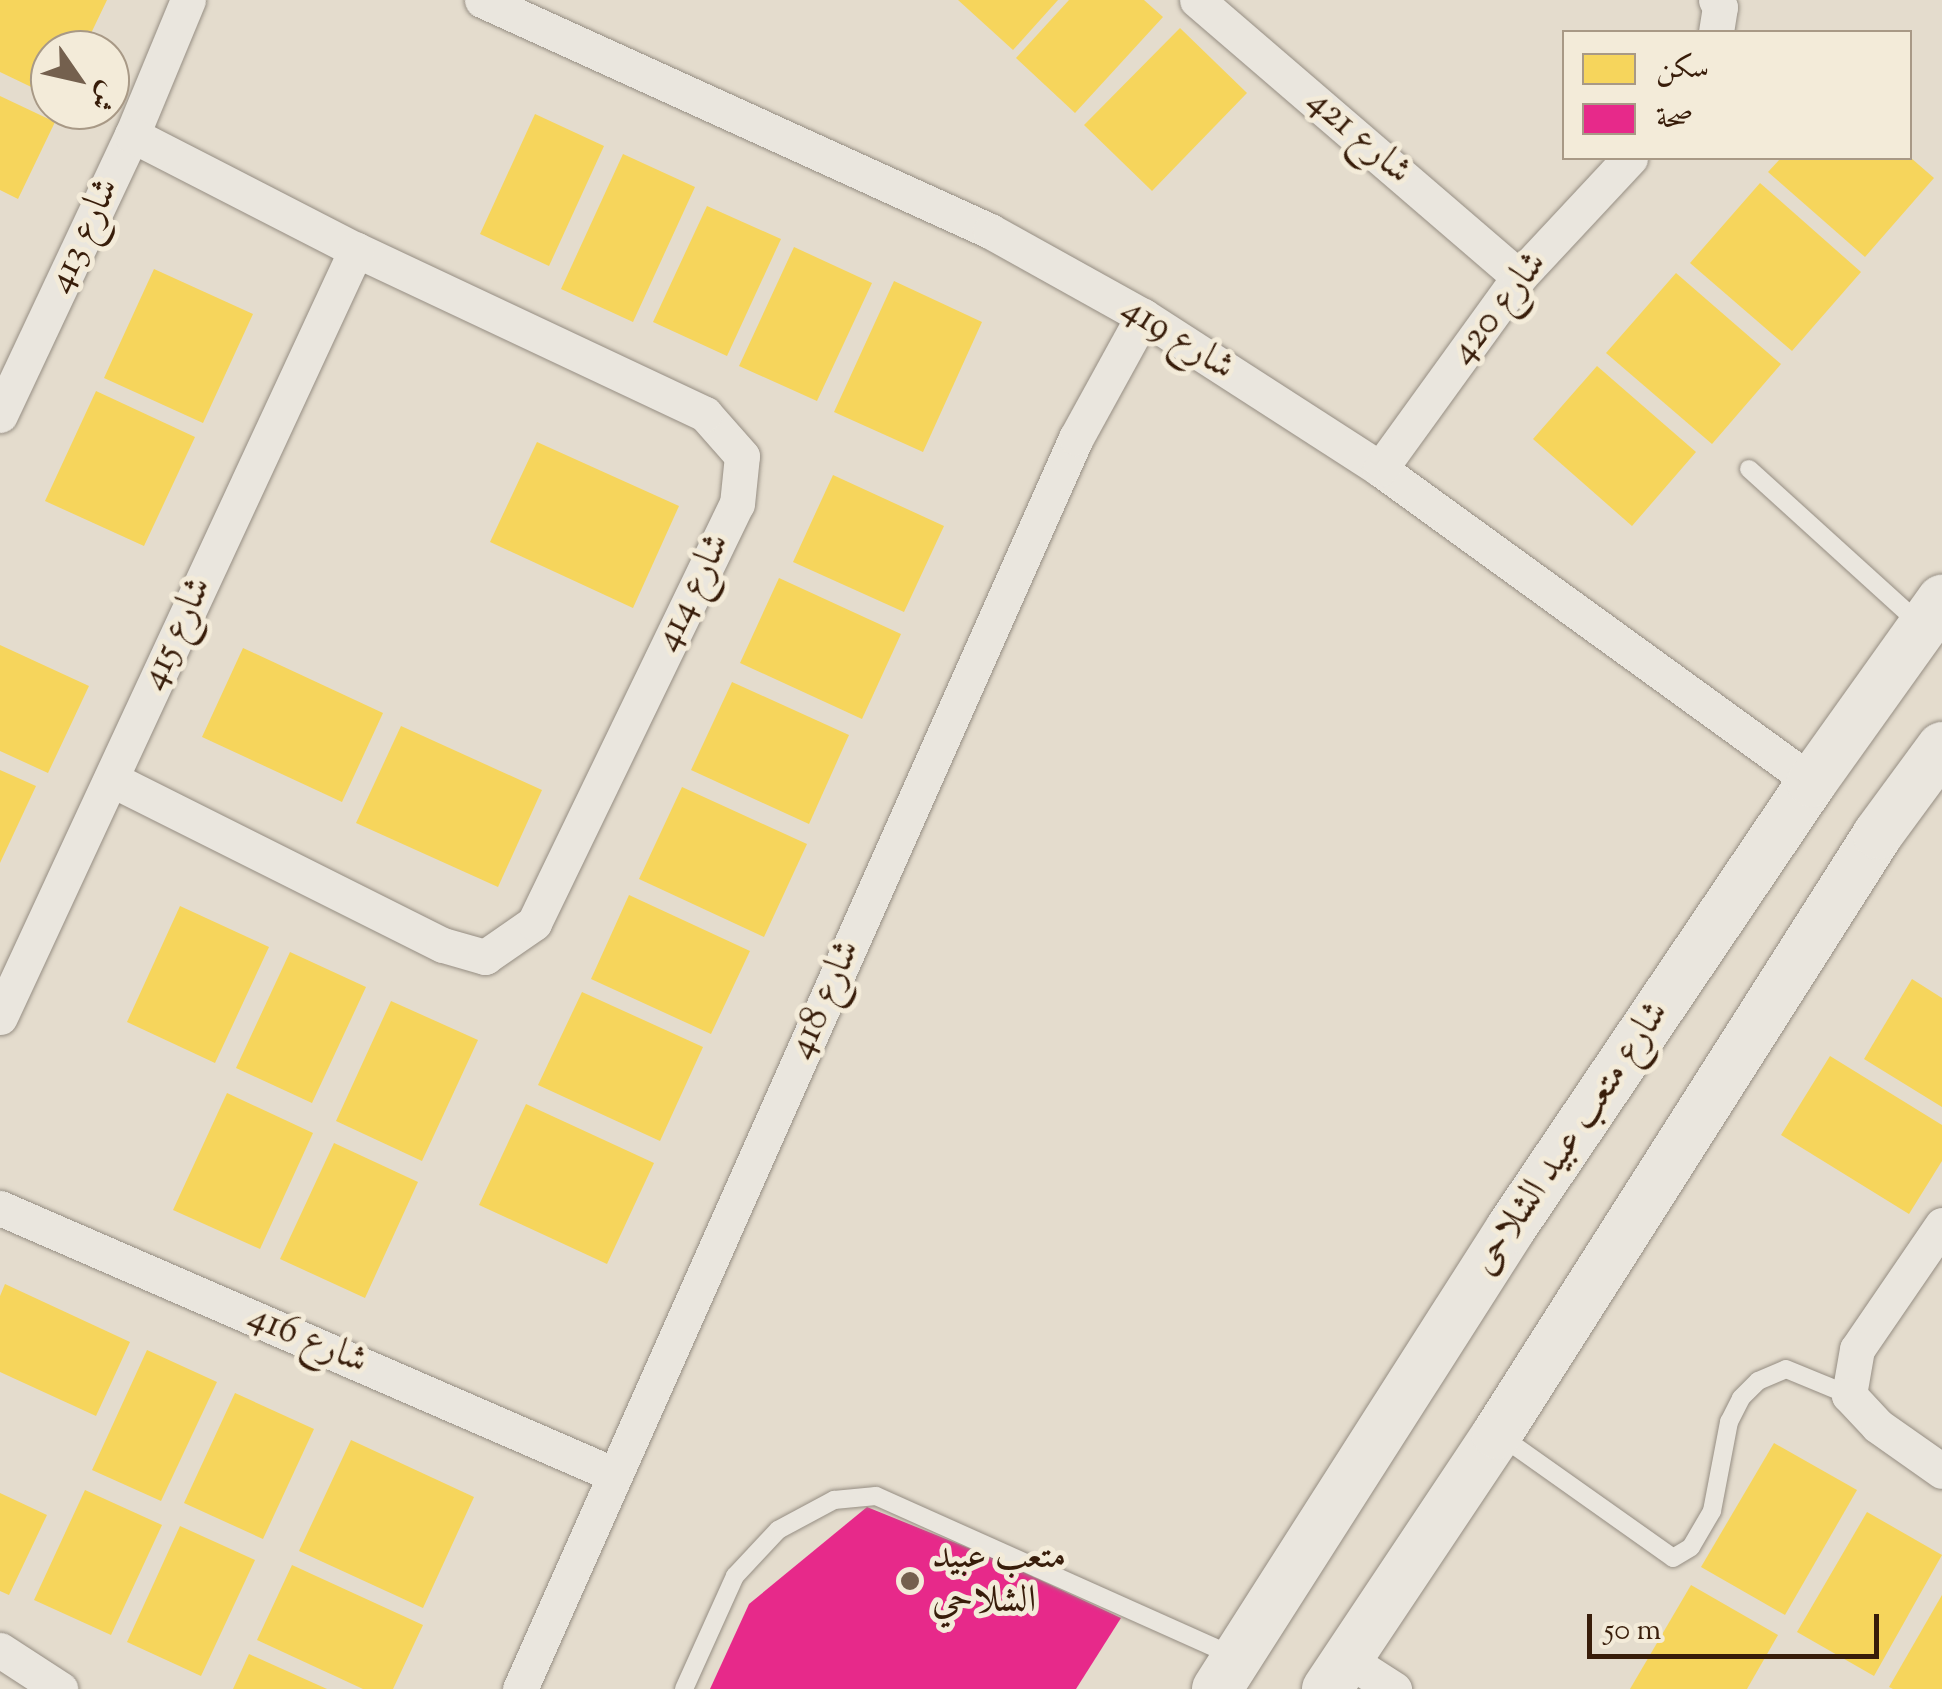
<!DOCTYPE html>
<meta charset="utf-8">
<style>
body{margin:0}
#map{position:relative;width:1942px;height:1689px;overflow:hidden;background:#e4dccd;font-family:"Sorts Mill Goudy",Amiri,serif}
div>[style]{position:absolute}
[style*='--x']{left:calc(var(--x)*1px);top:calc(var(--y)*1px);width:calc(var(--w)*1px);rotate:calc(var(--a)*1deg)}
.homes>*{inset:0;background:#f6d55c}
.health>*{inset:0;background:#e7298a}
.roads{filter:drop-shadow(0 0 2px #968e83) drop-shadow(0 0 2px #968e83)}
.lane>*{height:18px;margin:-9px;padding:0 9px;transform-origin:9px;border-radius:9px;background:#eae6de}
.street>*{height:35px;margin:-17.5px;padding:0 17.5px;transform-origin:17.5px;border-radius:17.5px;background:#eae6de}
.secondary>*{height:50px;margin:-25px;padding:0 25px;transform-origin:25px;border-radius:25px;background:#eae6de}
.dots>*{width:28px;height:28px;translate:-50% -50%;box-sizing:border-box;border:5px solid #f3ebd9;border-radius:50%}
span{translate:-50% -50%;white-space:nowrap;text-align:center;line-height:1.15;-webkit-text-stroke:10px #f3ebd9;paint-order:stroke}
.street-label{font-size:38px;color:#381d0a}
.poi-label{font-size:38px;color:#381d0a}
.left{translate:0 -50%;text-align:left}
.legend{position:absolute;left:1562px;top:30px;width:350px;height:130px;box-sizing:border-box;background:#f3ebd9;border:2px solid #a89986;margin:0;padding:12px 18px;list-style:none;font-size:30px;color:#381d0a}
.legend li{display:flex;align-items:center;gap:20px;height:50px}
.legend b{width:50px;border:2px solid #a89986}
.north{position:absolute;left:30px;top:30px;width:100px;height:100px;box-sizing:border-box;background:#f3ebd9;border:2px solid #a89986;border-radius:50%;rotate:124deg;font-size:28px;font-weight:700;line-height:40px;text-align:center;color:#381d0a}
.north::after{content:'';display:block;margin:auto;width:35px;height:45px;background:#74604e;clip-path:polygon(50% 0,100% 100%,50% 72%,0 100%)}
.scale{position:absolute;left:1587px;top:1614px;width:292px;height:45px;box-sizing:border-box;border:5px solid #381d0a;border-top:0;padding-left:12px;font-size:30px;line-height:35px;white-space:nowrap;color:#381d0a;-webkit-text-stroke:8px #f3ebd9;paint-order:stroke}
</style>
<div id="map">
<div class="homes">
<div style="clip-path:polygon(0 0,107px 0,83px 50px,50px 50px,50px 96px,0 72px)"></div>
<div style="clip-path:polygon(958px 0,1058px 0,1013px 50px)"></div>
<div style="clip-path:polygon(1069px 0,1144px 0,1163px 17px,1075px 113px,1016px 58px)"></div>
<div style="clip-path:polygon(1180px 28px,1247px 93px,1152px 191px,1084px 125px)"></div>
<div style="clip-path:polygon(0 96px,55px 122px,18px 199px,0 190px)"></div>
<div style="clip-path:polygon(535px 114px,604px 146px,549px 266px,480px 234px)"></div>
<div style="clip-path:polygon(623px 154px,695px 187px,633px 322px,561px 289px)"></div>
<div style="clip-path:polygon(1781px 158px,1911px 158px,1934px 178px,1865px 257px,1768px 172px)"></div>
<div style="clip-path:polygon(1760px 183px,1861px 272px,1792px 351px,1690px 263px)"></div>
<div style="clip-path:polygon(707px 206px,781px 239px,727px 356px,653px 322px)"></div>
<div style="clip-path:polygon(794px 247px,872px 283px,817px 401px,739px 366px)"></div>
<div style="clip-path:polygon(154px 269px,253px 314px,203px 423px,104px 378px)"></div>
<div style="clip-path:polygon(1676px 273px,1781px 364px,1712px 444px,1606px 353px)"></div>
<div style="clip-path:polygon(894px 281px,982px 322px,923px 452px,834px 412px)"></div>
<div style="clip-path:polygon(1597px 366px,1696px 452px,1632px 526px,1533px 439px)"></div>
<div style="clip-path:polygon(96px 391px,195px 437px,144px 546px,45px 501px)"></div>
<div style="clip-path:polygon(537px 442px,679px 506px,633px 608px,490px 542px)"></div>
<div style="clip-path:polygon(833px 475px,944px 526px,904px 612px,793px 562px)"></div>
<div style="clip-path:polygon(779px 578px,901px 634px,862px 719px,740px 663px)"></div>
<div style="clip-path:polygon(0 645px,89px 686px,48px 773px,0 751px)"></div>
<div style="clip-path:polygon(243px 648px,383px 713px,342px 802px,202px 737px)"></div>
<div style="clip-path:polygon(732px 682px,849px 735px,809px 824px,691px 770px)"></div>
<div style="clip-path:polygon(401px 726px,542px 790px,498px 887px,356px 823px)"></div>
<div style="clip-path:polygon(0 770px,36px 786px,0 863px)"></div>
<div style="clip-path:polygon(682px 787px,807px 844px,764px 937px,639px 879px)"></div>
<div style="clip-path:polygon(629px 895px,750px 951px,711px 1034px,591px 979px)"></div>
<div style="clip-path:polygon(180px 906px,269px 947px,215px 1063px,127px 1022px)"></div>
<div style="clip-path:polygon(290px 952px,366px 987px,312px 1103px,236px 1068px)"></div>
<div style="clip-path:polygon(1912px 979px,1942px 998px,1942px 1107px,1864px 1059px)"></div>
<div style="clip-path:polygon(582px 992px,703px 1047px,660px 1141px,538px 1085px)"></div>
<div style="clip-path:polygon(391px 1001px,478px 1040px,422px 1161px,336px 1121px)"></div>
<div style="clip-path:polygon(1830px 1056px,1942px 1125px,1942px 1161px,1909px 1214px,1781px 1135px)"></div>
<div style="clip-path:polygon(227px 1093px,313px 1133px,260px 1249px,173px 1210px)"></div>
<div style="clip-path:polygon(526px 1104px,654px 1163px,607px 1264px,479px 1205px)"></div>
<div style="clip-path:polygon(334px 1143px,418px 1182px,365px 1298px,280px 1259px)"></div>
<div style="clip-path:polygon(5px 1284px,130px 1342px,96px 1416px,0 1372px,0 1296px)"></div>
<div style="clip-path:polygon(147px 1350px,217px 1382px,161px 1501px,92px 1470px)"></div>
<div style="clip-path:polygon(235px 1393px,314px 1429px,263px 1539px,184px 1503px)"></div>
<div style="clip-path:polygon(351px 1440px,474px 1497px,423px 1608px,299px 1551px)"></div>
<div style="clip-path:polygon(1774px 1443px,1857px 1490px,1785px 1615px,1701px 1567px)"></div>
<div style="clip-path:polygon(85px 1490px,162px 1525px,111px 1635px,34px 1600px)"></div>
<div style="clip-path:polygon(0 1493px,47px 1515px,9px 1595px,0 1591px)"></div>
<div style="clip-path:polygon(1867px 1512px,1942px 1555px,1874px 1676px,1797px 1632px)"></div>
<div style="clip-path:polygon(180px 1526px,255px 1560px,201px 1676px,127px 1642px)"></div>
<div style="clip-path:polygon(292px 1565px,423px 1625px,393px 1689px,363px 1689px,257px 1640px)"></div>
<div style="clip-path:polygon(1691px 1585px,1778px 1635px,1747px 1689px,1630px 1689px)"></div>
<div style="clip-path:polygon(1942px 1595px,1942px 1689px,1893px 1689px,1889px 1687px)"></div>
<div style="clip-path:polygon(249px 1654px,327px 1689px,233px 1689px)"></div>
</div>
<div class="health">
<div style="clip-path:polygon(867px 1507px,993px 1558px,1121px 1618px,1076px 1689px,710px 1689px,749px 1604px)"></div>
</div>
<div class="roads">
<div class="lane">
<div style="--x:1749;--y:469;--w:231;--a:42.2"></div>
<div style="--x:1498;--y:1434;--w:214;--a:35.3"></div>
<div style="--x:1673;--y:1558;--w:21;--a:-31"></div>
<div style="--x:1691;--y:1547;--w:42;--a:-59.7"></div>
<div style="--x:1712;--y:1511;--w:91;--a:-79.2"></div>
<div style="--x:1729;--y:1422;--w:27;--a:-63"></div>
<div style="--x:1741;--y:1398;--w:24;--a:-45"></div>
<div style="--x:1758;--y:1381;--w:30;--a:-23"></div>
<div style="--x:1786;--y:1369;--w:68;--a:22.4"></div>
<div style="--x:684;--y:1689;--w:124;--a:-65.7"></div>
<div style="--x:735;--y:1576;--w:63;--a:-46.9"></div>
<div style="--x:778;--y:1530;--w:64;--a:-28.2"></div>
<div style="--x:834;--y:1500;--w:42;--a:-5.4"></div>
<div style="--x:876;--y:1496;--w:390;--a:24.1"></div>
</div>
<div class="street">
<div style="--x:482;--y:0;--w:558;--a:24.45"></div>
<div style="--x:990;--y:231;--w:175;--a:29.1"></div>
<div style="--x:1143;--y:316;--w:282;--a:32.8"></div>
<div style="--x:1380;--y:469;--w:533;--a:35.92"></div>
<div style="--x:1197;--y:0;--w:425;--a:40.7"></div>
<div style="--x:1716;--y:32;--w:25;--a:-81"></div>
<div style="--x:1720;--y:7;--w:8;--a:-120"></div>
<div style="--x:0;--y:415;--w:310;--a:-64.8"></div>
<div style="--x:132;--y:135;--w:146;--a:-67.5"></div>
<div style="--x:1380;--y:469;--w:237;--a:-54.1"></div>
<div style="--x:1519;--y:277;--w:163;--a:-47"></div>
<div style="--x:111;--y:779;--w:371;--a:26.6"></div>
<div style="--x:443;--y:945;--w:44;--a:15.9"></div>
<div style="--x:485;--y:957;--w:60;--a:-34.8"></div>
<div style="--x:534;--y:923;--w:466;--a:-64.2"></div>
<div style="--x:737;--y:504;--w:48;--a:-84.1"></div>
<div style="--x:742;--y:456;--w:56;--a:-131.4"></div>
<div style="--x:705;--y:414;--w:386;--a:-154.8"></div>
<div style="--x:356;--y:250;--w:252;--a:-152.8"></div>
<div style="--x:0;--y:1017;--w:846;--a:-65.1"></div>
<div style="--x:0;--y:1208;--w:670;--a:23.47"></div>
<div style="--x:1942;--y:1225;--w:150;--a:124.4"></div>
<div style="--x:1857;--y:1349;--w:47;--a:99.9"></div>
<div style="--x:1849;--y:1395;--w:42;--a:46.9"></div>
<div style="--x:1878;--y:1426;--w:78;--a:35.1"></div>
<div style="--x:0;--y:1650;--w:72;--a:33"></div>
<div style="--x:1347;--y:1659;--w:56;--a:32.6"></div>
<div style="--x:520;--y:1689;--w:1369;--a:-66.04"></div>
<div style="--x:1076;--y:438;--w:139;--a:-61.2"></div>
</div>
<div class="secondary">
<div style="--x:1217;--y:1689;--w:547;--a:-57.47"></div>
<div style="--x:1511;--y:1228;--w:538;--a:-55.99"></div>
<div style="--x:1812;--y:782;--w:224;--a:-54.5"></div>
<div style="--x:1327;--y:1689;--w:306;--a:-56.3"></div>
<div style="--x:1497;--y:1434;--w:711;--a:-57.58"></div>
<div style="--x:1878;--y:834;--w:108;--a:-53.7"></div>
</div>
</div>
<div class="dots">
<div style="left:910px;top:1581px;background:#74604e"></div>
</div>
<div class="street-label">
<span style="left:1358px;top:138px;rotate:41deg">شارع 421</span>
<span style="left:85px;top:236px;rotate:-65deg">شارع 413</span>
<span style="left:1500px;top:309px;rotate:-52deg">شارع 420</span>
<span style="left:1177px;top:340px;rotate:32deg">شارع 419</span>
<span style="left:694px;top:593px;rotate:-64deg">شارع 414</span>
<span style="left:178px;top:634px;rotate:-65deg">شارع 415</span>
<span style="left:826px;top:1000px;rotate:-66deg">شارع 418</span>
<span style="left:1572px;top:1139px;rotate:-56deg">شارع متعب عبيد الشلاحى</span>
<span style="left:307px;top:1341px;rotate:23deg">شارع 416</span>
</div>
<div class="poi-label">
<span class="left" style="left:932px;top:1581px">متعب عبيد<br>الشلاحي</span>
</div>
<ul class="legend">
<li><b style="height:28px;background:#f6d55c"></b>سكن</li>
<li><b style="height:28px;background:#e7298a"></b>صحة</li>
</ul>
<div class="north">ش</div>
<div class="scale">50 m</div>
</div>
